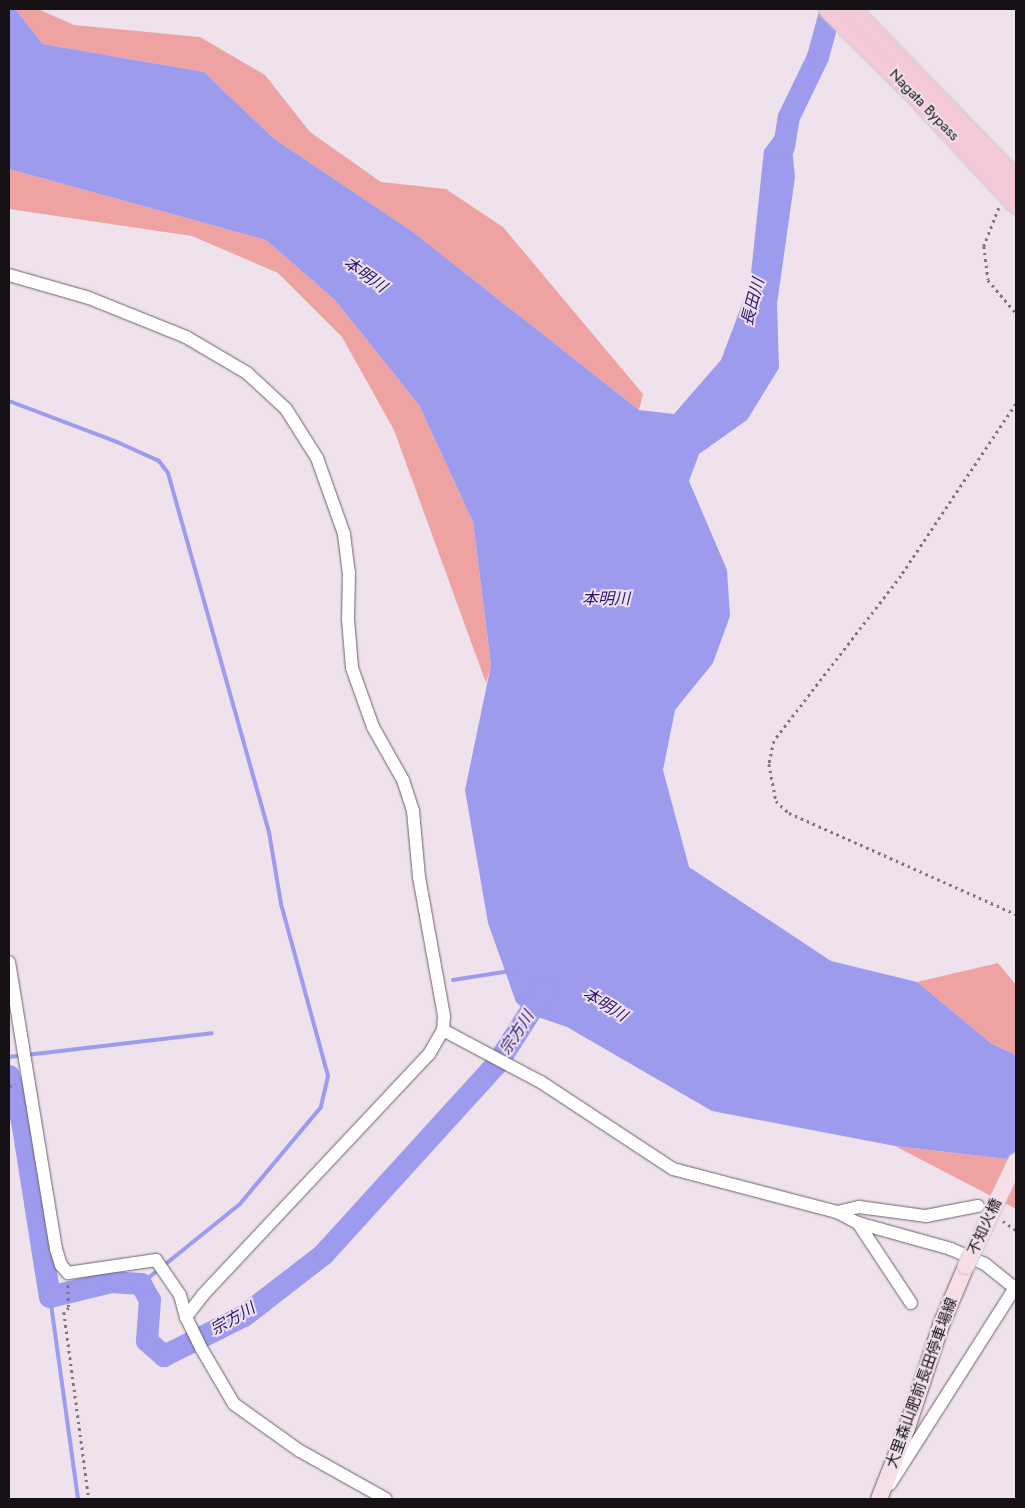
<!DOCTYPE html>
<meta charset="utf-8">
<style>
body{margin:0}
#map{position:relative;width:1025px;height:1508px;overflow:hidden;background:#efe2ed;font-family:Jost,"Noto Sans JP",sans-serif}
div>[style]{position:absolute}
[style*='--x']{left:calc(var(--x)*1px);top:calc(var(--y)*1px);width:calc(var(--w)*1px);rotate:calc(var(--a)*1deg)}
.green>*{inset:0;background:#eea3a2}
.water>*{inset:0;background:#9d9bee}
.stream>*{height:4px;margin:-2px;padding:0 2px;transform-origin:2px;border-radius:2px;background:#9d9bee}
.river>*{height:22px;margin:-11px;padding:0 11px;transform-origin:11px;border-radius:11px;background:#9d9bee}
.path>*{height:2.5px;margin-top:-1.25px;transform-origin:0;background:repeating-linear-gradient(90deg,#7f767d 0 2.5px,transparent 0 6.5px)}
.roads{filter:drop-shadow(0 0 1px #6d616a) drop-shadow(0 0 1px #6d616a)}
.minor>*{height:12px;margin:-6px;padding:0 6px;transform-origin:6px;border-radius:6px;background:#fff}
.major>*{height:16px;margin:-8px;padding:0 8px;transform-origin:8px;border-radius:8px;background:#f8dee7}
.bridges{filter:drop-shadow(0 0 1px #c7c6c7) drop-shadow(0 0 1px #c7c6c7)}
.major-bridge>*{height:16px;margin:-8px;padding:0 8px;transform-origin:8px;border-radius:8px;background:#f8dee7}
.highway-bridge>*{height:19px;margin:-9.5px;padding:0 9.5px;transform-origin:9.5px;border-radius:9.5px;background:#f3c8d7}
span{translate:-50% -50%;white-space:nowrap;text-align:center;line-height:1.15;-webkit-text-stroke:4px #efe2ed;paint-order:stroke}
.street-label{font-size:15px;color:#161115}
.water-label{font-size:16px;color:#291171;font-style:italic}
.frame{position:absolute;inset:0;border:10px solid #161115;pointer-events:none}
</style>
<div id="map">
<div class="green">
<div style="clip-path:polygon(15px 9px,38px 9px,74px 25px,200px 37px,265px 75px,310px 132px,381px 182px,446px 189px,503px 227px,643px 394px,639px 410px,413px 232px,273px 138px,204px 72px,43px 44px)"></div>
<div style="clip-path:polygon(9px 169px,266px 240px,335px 300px,419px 405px,473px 522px,491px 666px,486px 683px,394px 430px,342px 337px,278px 273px,192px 236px,9px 209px)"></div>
<div style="clip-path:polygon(998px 963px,1016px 985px,1016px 1055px,992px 1044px,917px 982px)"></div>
<div style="clip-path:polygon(895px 1146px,1016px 1160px,1016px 1209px)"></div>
</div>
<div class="water">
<div style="clip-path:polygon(9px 9px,15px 9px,43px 44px,204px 72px,273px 138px,413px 232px,639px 410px,674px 414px,721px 360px,750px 283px,764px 150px,789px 117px,795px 177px,777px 304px,779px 368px,747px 420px,699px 454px,689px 481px,727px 570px,730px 616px,713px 663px,675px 710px,663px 770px,689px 867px,831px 961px,917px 982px,992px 1044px,1016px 1055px,1016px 1160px,895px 1146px,712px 1111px,567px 1027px,529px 1014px,516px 1002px,488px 923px,465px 790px,491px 665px,473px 522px,419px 405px,335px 300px,266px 240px,9px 169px)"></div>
</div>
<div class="stream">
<div style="--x:9;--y:401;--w:116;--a:20.8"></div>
<div style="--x:117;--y:442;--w:46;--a:24.3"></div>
<div style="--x:159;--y:461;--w:15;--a:53"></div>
<div style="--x:168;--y:473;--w:373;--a:74.3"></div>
<div style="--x:269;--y:832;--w:73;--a:80.5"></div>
<div style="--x:281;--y:904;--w:178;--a:74.7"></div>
<div style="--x:328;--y:1076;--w:32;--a:103"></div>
<div style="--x:321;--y:1107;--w:126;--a:129.9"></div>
<div style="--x:240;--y:1204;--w:127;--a:141.1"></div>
<div style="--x:453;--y:980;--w:58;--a:-9"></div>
<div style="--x:9;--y:1057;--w:204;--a:-6.7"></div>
<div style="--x:50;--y:1297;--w:204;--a:82.1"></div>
</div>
<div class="river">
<div style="--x:784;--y:147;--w:30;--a:-81"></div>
<div style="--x:789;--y:117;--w:67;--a:-64.2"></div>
<div style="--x:818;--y:57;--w:50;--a:-74.8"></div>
<div style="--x:9;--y:1076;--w:47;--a:73.9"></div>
<div style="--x:22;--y:1121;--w:178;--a:81"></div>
<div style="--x:50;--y:1297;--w:63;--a:-13.8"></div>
<div style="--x:111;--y:1282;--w:30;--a:4"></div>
<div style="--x:141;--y:1284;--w:18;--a:61"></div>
<div style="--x:150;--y:1300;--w:41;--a:94.2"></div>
<div style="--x:147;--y:1341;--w:23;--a:41"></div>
<div style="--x:164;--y:1356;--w:89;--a:-26.6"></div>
<div style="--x:244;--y:1316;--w:100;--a:-37.7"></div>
<div style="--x:323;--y:1255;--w:258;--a:-47.7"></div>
<div style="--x:497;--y:1064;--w:89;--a:-57.4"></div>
</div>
<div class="path">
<div style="--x:999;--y:208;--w:41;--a:111.5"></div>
<div style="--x:984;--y:246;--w:34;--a:83"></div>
<div style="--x:988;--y:280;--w:43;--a:49.7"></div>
<div style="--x:1016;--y:404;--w:207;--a:123.8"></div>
<div style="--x:901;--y:576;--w:208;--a:127.6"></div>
<div style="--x:774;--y:741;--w:24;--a:102"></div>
<div style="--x:769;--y:764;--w:38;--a:79"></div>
<div style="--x:776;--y:801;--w:18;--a:43"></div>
<div style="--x:789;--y:813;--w:248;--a:24"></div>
<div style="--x:9;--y:1086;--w:7;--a:-16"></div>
<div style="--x:1003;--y:1221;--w:16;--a:35"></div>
<div style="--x:68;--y:1285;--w:23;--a:88"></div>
<div style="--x:69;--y:1308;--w:6;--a:141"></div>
<div style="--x:64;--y:1312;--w:189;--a:82.4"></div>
</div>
<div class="roads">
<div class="minor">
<div style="--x:9;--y:275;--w:83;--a:16"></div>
<div style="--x:89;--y:298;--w:105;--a:21.9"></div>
<div style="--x:186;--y:337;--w:71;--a:30.5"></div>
<div style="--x:247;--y:373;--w:53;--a:42.7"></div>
<div style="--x:286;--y:409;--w:58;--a:57.7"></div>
<div style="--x:317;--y:458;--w:81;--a:70.4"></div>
<div style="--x:344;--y:534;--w:38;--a:83"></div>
<div style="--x:349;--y:572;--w:47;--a:91.2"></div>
<div style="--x:348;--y:619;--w:49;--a:85.3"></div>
<div style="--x:352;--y:668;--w:63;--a:70.4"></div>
<div style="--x:373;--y:727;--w:61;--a:60.5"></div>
<div style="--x:403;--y:780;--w:33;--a:72"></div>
<div style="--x:413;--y:811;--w:66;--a:84.8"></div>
<div style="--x:419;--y:877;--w:141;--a:79.8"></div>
<div style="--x:444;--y:1016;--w:14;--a:94"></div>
<div style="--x:443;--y:1030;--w:28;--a:120"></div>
<div style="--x:429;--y:1054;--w:330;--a:133.2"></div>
<div style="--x:203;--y:1295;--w:28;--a:128"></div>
<div style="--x:9;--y:962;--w:291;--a:80.7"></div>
<div style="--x:56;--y:1249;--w:17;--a:73"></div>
<div style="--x:61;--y:1265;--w:11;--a:49"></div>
<div style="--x:68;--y:1273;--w:89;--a:-8.4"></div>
<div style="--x:156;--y:1260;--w:42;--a:55.6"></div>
<div style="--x:180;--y:1295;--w:23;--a:75"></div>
<div style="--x:186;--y:1317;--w:34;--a:64"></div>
<div style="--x:201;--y:1348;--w:65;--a:59.5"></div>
<div style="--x:234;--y:1404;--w:81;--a:35.5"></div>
<div style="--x:300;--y:1451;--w:98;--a:29.2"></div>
<div style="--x:443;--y:1030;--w:111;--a:28"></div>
<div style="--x:541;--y:1082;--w:158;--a:33.4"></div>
<div style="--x:673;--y:1169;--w:170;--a:14.7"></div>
<div style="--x:837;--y:1212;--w:24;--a:28"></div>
<div style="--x:858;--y:1223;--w:96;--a:56.5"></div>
<div style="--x:837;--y:1212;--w:23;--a:-13"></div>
<div style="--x:859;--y:1207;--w:68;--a:7.7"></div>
<div style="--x:926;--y:1216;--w:53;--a:-10.9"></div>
<div style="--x:858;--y:1223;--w:97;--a:15.6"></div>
<div style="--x:951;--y:1249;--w:37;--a:24"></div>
<div style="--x:985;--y:1264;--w:40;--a:39"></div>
<div style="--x:890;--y:1484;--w:232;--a:-57.5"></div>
</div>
<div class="major">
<div style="--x:879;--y:1499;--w:76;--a:-68.5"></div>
<div style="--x:907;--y:1428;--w:108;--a:-71.7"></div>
<div style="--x:941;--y:1325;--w:64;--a:-67"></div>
</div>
</div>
<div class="bridges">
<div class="major-bridge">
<div style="--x:966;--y:1266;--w:116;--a:-64.5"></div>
</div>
<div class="highway-bridge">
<div style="--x:828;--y:9;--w:121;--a:44.7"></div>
<div style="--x:914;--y:94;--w:150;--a:47.2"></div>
<div style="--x:851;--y:9;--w:238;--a:46"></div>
</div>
</div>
<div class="street-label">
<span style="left:924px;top:105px;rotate:46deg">Nagata Bypass</span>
<span style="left:985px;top:1227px;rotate:-65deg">不知火橋</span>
<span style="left:922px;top:1383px;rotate:-70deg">大里森山肥前長田停車場線</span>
</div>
<div class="water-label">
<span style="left:365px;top:275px;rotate:36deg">本明川</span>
<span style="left:753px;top:302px;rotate:-75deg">長田川</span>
<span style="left:606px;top:599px">本明川</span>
<span style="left:605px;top:1005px;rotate:32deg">本明川</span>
<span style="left:517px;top:1033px;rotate:-57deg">宗方川</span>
<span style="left:233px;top:1319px;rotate:-30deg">宗方川</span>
</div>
<div class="frame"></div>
</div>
